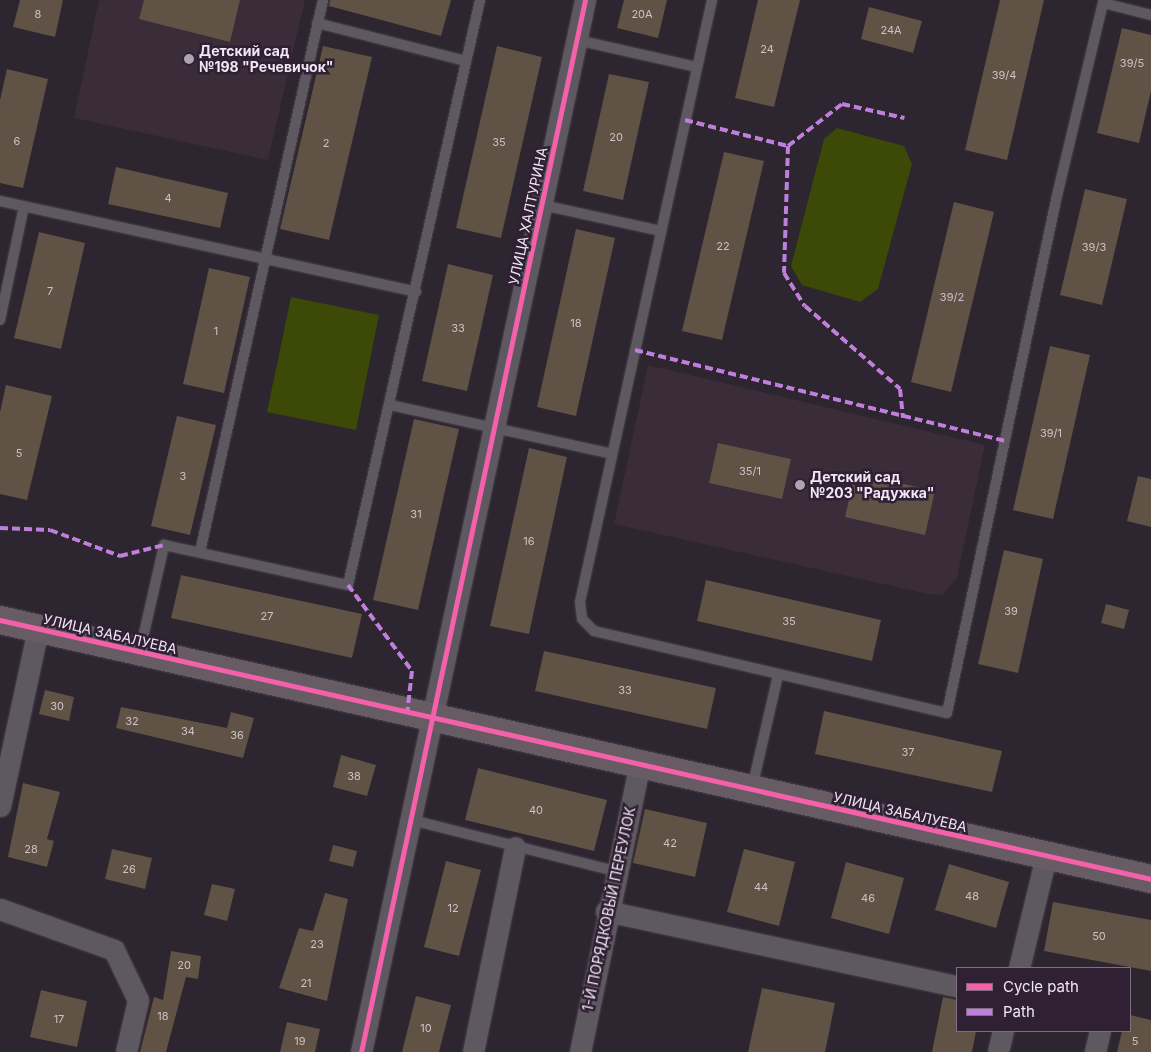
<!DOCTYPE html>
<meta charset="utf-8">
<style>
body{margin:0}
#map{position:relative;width:1151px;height:1052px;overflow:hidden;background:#2d252f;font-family:Inter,sans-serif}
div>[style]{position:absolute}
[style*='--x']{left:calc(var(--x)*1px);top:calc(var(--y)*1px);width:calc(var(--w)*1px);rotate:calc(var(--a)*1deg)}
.education>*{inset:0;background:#3a2c39}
.green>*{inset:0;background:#3d4906}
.building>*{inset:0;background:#605244}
.roads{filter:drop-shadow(0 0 1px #49424b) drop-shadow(0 0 1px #49424b)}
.lane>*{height:10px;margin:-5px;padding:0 5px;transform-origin:5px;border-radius:5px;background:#5e5860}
.street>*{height:21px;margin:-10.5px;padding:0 10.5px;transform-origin:10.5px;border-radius:10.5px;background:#5e5860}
.secondary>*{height:28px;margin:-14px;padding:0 14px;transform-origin:14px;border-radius:14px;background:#675c64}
.quiet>*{height:4px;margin-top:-2px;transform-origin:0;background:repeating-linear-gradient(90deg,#c07fdc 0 8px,transparent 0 12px)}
.cycleway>*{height:5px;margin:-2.5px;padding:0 2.5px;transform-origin:2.5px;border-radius:2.5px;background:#f560ab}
.dots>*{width:14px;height:14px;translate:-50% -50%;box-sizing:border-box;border:2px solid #302034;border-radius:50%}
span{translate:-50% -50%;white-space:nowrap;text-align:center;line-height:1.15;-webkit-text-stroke:5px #302034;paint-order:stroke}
.number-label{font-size:11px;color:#cdc2c8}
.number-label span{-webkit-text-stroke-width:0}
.poi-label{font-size:14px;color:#f1e7f4;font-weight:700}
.left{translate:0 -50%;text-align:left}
.street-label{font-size:14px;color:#f1e7f4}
.legend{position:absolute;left:956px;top:967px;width:175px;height:65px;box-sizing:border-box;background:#302034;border:1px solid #7d7081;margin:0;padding:6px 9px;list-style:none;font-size:15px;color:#f1e7f4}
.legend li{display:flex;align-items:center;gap:10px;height:25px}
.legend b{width:25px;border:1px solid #7d7081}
</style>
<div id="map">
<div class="education">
<div style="clip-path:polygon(99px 0,305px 0,268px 160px,74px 118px)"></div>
<div style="clip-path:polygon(648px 365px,985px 445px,957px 578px,943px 595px,928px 594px,614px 524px)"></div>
</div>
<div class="green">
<div style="clip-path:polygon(837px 128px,904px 146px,912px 164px,878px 289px,860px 302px,802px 285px,791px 266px,824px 139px)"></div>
<div style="clip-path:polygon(291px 297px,379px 315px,356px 430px,267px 412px)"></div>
</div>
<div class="building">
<div style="clip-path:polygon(20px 0,63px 0,55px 37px,13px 27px)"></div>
<div style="clip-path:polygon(144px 0,240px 0,230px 42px,139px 19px)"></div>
<div style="clip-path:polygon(330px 0,451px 0,441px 36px,329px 6px)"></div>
<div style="clip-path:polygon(624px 0,667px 0,658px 38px,617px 28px)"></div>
<div style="clip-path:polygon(758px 0,800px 0,774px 107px,735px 98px)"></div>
<div style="clip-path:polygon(1000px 0,1044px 0,1007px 160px,965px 150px)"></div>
<div style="clip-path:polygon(869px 7px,922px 21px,913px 53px,861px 39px)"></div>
<div style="clip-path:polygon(1122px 28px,1151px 35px,1151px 91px,1139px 143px,1097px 133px)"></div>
<div style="clip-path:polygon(323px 46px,372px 57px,329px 240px,280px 229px)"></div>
<div style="clip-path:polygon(497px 46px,542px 57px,501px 238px,456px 228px)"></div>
<div style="clip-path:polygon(7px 69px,48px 79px,23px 188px,0 183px,0 100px)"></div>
<div style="clip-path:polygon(609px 74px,649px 82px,623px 200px,583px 191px)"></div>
<div style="clip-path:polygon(724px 152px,764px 161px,722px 340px,682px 331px)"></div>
<div style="clip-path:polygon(116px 167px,228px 193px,220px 228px,108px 204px)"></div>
<div style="clip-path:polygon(1085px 189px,1127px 199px,1102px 305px,1060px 295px)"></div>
<div style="clip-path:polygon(954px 202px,994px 212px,951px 392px,911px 382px)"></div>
<div style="clip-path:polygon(576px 229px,615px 238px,576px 416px,537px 407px)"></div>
<div style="clip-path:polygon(39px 232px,85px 243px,61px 349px,14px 338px)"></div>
<div style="clip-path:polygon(448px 264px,493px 275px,467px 391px,422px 381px)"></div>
<div style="clip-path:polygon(209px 268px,250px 277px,224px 393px,183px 384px)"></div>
<div style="clip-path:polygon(1050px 346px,1090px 355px,1053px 519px,1013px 510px)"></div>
<div style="clip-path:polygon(6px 385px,52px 396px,27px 500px,0 494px,0 412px)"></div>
<div style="clip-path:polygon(177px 416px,216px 425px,190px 535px,151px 526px)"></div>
<div style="clip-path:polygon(414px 419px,459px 429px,418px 610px,373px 600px)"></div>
<div style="clip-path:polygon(718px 443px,791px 459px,782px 499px,709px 483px)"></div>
<div style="clip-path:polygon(529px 448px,567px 457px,529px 634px,490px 626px)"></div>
<div style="clip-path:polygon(855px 473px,935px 491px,925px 535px,845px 517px)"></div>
<div style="clip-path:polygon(1138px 476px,1151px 479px,1151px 527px,1127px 521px)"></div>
<div style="clip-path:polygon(1004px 550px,1043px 559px,1018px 673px,978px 664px)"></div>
<div style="clip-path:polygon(181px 575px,362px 614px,352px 658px,171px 618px)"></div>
<div style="clip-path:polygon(706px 580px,881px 620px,872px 661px,697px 621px)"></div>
<div style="clip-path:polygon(1106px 604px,1129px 610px,1124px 629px,1101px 623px)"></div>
<div style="clip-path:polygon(544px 651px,716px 688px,707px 729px,535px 691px)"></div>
<div style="clip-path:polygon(45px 690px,74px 697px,69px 721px,39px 714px)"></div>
<div style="clip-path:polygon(121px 707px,227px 728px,231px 712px,254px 718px,243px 758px,116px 728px)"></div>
<div style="clip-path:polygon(824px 711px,1002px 751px,992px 792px,815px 754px)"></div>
<div style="clip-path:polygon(341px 755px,376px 765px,367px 796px,333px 787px)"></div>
<div style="clip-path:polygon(478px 768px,607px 800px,594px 851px,465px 820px)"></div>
<div style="clip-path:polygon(23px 783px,60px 792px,47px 839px,54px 841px,47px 867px,8px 857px)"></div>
<div style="clip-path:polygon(645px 809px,707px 823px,695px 877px,633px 863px)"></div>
<div style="clip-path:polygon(333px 845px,357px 851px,353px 867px,329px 861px)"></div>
<div style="clip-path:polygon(112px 849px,152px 858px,145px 889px,105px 879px)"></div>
<div style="clip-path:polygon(744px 849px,795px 862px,779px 926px,727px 912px)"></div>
<div style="clip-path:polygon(446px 861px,481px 870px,459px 956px,424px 947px)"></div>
<div style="clip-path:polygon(846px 862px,904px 878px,889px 934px,831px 918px)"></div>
<div style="clip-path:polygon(949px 864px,1009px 882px,996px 928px,935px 910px)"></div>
<div style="clip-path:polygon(212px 884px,235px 889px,227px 921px,204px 915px)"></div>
<div style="clip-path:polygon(325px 893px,348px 899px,327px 1001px,279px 988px,299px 928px,313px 931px)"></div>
<div style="clip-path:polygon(1053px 902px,1151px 920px,1151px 971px,1044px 951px)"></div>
<div style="clip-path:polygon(171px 951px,201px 956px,198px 979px,186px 977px,166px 1052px,140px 1052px,154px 997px,163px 1000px)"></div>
<div style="clip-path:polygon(762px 988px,835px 1003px,825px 1052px,748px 1052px)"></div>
<div style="clip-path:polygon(41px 990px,87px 1001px,77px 1047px,30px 1037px)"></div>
<div style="clip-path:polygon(416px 996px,451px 1005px,439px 1052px,402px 1052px)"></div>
<div style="clip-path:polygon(943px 997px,957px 1000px,957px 1031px,976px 1031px,972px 1052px,932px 1052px)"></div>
<div style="clip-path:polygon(1130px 1015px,1151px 1020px,1151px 1052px,1117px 1052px,1122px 1031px,1130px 1031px)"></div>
<div style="clip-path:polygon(287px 1022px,320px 1029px,315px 1052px,280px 1052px)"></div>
</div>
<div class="roads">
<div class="lane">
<div style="--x:712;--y:0;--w:616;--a:102.37"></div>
<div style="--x:580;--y:602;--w:17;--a:83"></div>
<div style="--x:582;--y:619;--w:17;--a:45"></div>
<div style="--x:594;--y:631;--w:362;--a:13.1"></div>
<div style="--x:947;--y:713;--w:524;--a:-78"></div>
<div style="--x:1056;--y:200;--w:203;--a:-76.6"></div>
<div style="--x:1103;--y:3;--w:49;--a:14"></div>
<div style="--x:317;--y:23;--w:154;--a:14.3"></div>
<div style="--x:577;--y:40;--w:123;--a:12.7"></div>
<div style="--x:0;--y:201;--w:426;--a:12.3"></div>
<div style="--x:542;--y:205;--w:122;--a:12.3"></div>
<div style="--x:0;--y:320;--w:116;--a:-78.1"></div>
<div style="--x:390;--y:405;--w:227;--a:12.4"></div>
<div style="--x:200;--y:552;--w:566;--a:-77.44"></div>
<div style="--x:140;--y:651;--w:109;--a:-77.2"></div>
<div style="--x:164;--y:545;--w:188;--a:12.3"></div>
<div style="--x:348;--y:585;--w:600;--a:-77.28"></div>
<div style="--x:752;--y:788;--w:116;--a:-77"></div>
<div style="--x:412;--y:820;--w:209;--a:14.1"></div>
</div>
<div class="street">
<div style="--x:0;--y:806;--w:181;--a:-77.9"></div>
<div style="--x:0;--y:909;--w:121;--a:19.8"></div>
<div style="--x:114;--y:950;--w:55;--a:64.4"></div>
<div style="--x:138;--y:1000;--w:53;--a:103"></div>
<div style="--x:606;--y:911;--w:359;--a:12.1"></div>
<div style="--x:1019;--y:968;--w:115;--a:-76.4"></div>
<div style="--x:361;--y:1052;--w:1076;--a:-77.98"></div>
<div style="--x:473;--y:1052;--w:209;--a:-78.4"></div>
<div style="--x:580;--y:1052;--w:291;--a:-78.3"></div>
<div style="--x:998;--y:1052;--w:22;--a:-77"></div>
<div style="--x:1095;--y:1052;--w:22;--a:-77"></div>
</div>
<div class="secondary">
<div style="--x:0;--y:620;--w:1180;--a:12.68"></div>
</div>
</div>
<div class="quiet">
<div style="--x:685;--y:120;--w:106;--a:14.2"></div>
<div style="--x:788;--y:146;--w:68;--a:-37.9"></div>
<div style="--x:842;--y:104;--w:64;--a:12.7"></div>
<div style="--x:788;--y:146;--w:127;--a:91.8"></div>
<div style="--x:784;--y:273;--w:39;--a:58"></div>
<div style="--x:805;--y:306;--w:126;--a:41.1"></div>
<div style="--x:900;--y:389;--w:29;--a:84"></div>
<div style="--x:635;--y:350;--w:381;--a:13.8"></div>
<div style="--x:0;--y:528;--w:50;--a:2.3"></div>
<div style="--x:50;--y:530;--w:75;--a:20.4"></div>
<div style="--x:120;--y:556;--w:45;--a:-14"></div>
<div style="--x:348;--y:585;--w:107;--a:53.3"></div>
<div style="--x:412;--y:671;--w:43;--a:96.6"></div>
</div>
<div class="cycleway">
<div style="--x:0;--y:620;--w:1180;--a:12.68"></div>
<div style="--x:361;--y:1052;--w:1076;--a:-77.98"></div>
</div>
<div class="dots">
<div style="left:189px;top:59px;background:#aca3af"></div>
<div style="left:800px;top:485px;background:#aca3af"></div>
</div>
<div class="number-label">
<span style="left:38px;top:14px">8</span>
<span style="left:642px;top:14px">20А</span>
<span style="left:891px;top:30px">24А</span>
<span style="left:767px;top:49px">24</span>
<span style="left:1132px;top:63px">39/5</span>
<span style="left:1004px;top:75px">39/4</span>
<span style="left:616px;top:137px">20</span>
<span style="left:17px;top:141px">6</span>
<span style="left:499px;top:142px">35</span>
<span style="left:326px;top:143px">2</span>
<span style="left:168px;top:198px">4</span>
<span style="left:723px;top:246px">22</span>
<span style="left:1094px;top:247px">39/3</span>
<span style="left:50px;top:291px">7</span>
<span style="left:952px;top:297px">39/2</span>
<span style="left:576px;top:323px">18</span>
<span style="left:458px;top:328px">33</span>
<span style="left:216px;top:331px">1</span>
<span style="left:1051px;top:433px">39/1</span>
<span style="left:19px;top:453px">5</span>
<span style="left:750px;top:471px">35/1</span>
<span style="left:183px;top:476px">3</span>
<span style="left:416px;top:514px">31</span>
<span style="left:529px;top:541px">16</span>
<span style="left:1011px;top:611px">39</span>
<span style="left:267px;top:616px">27</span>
<span style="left:789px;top:621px">35</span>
<span style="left:625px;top:690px">33</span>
<span style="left:57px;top:706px">30</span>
<span style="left:132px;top:721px">32</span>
<span style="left:188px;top:731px">34</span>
<span style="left:237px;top:735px">36</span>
<span style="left:908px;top:752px">37</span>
<span style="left:354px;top:776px">38</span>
<span style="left:536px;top:810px">40</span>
<span style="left:670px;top:843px">42</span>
<span style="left:31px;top:849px">28</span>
<span style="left:129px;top:869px">26</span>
<span style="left:761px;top:887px">44</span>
<span style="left:972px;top:896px">48</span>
<span style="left:868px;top:898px">46</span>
<span style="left:453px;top:908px">12</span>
<span style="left:1099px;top:936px">50</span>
<span style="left:317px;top:944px">23</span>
<span style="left:184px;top:965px">20</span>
<span style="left:306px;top:983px">21</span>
<span style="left:163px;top:1016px">18</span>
<span style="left:59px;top:1019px">17</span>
<span style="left:426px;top:1028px">10</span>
<span style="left:300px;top:1041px">19</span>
<span style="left:1135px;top:1041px">5</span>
</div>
<div class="poi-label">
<span class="left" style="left:199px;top:59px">Детский сад<br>№198 "Речевичок"</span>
<span class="left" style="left:810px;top:485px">Детский сад<br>№203 "Радужка"</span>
</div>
<div class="street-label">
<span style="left:528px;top:216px;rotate:-78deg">УЛИЦА ХАЛТУРИНА</span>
<span style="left:110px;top:634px;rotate:13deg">УЛИЦА ЗАБАЛУЕВА</span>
<span style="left:900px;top:812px;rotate:13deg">УЛИЦА ЗАБАЛУЕВА</span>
<span style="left:609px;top:909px;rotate:-78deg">1-Й ПОРЯДКОВЫЙ ПЕРЕУЛОК</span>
</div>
<ul class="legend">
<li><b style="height:6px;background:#f560ab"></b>Cycle path</li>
<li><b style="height:6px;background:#c07fdc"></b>Path</li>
</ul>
</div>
